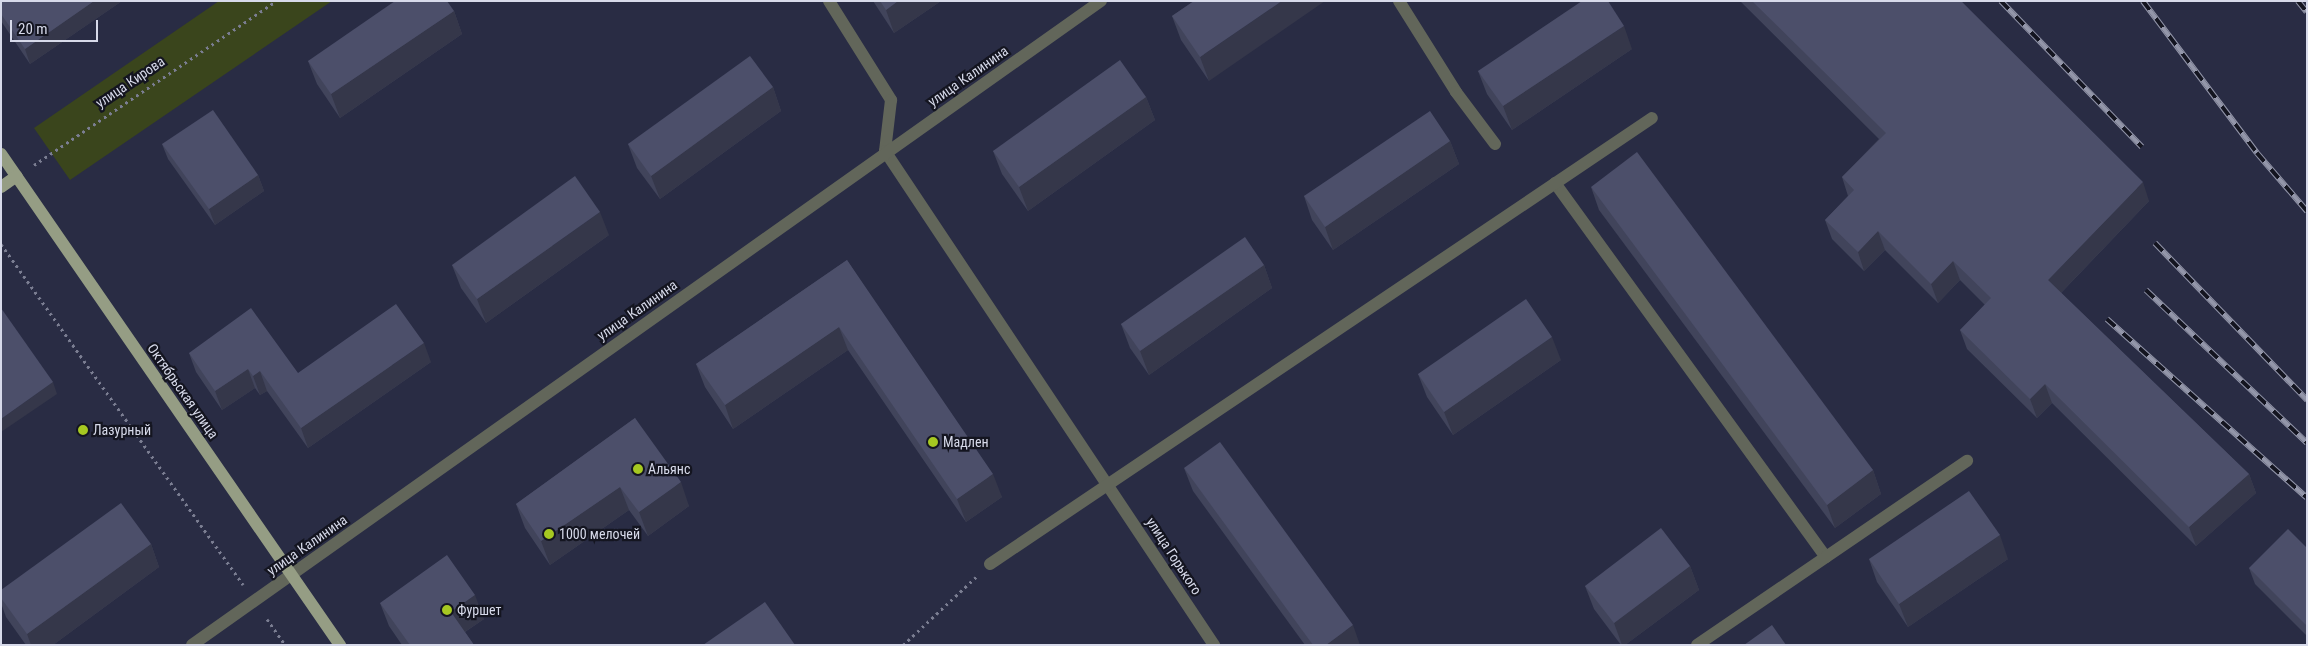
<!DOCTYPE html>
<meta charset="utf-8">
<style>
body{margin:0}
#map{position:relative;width:2308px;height:646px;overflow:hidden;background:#292c44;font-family:"Roboto Condensed",sans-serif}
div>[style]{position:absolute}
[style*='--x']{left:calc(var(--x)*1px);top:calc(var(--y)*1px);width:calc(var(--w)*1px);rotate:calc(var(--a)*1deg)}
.green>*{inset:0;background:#3a451c}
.path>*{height:3px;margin-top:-1.5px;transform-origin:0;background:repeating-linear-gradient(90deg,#7b7e92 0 2.5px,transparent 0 6.5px)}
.minor>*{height:12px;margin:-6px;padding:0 6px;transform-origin:6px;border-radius:6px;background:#62665a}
.major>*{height:12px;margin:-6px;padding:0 6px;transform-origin:6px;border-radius:6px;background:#959d84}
.rail>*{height:5.5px;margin-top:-2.75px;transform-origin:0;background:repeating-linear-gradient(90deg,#141520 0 11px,#9396a9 0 22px);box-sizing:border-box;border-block:1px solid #9396a9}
.wall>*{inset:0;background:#41445b}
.shaded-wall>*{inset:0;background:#35374a}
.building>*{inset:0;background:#4c4f6a}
.dots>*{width:14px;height:14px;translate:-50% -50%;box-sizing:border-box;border:2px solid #141520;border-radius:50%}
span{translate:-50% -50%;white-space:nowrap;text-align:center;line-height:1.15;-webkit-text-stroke:4.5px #141520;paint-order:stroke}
.street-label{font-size:14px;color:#d7daea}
.poi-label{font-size:14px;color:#d7daea}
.left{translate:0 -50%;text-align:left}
.frame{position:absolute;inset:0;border:2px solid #d7daea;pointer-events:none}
.scale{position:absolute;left:10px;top:20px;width:88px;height:22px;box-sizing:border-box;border:2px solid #d7daea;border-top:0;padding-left:6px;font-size:15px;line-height:18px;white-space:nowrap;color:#d7daea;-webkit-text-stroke:4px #141520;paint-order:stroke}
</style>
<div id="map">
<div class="green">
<div style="clip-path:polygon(219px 1px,332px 1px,70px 180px,34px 128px)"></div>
</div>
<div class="path">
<div style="--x:34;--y:165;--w:292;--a:-34.1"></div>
<div style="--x:1;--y:244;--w:418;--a:54.6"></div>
<div style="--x:267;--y:619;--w:32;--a:55"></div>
<div style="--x:903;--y:645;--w:100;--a:-43"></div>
</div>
<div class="minor">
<div style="--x:829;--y:1;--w:117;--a:57.9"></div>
<div style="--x:891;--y:100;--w:51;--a:96.7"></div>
<div style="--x:885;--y:151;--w:594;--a:56.34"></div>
<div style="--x:1399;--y:1;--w:107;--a:57.9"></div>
<div style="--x:1456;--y:92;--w:65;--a:53.1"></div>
<div style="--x:1555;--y:183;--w:462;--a:54.1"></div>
<div style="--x:990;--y:564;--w:798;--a:-33.97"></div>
<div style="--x:192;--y:645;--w:1114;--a:-35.32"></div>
<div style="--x:1697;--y:645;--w:327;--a:-34.3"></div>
</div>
<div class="major">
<div style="--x:1;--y:154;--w:597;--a:55.38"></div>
<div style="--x:1;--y:187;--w:19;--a:-35"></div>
</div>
<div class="rail">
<div style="--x:2001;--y:1;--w:203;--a:46"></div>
<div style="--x:2143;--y:1;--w:190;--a:53.1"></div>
<div style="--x:2257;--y:153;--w:77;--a:49.2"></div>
<div style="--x:2298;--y:1;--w:14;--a:51"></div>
<div style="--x:2155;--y:243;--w:219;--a:45.9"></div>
<div style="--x:2146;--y:290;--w:222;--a:43.5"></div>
<div style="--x:2107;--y:319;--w:268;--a:41.8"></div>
</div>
<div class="wall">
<div style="clip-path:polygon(1px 1px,122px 1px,30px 64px,1px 21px)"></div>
<div style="clip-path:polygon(873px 1px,941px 1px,894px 33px)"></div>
<div style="clip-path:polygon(1194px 1px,1209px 81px,1181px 40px,1172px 16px)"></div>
<div style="clip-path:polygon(1740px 1px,1961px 1px,2149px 201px,2061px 293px,2249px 474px,2256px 493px,2196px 546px,2052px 403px,2037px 418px,1967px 349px,1960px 330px,1985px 305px,1960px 280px,1938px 303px,1885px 250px,1864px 271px,1832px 239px,1825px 220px,1848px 196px,1842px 177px,1879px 139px)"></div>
<div style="clip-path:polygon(454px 11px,462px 34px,340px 118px,317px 84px,308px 61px)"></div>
<div style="clip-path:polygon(1632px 49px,1512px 130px,1487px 94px,1478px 71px)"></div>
<div style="clip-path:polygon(773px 87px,781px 111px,660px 199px,637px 168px,628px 144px)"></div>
<div style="clip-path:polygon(1146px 97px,1155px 120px,1028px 211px,1002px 174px,993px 151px)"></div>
<div style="clip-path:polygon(1450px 141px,1459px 164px,1333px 250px,1312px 220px,1304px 196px)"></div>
<div style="clip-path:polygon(162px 144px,258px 175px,264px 191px,215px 225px,168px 159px)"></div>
<div style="clip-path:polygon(1591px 187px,1873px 470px,1881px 494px,1835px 528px,1599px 210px)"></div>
<div style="clip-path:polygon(609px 235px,486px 323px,461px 288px,452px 265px)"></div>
<div style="clip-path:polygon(847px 260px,1002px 497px,966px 522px,848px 350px,733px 429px,705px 387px,696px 364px)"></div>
<div style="clip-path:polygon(1264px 265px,1272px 288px,1149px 375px,1130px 348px,1121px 324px)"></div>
<div style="clip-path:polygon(189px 353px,298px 373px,431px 362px,308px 448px,267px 391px,260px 395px,255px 388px,222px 410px,196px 372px)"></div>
<div style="clip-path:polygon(1561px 360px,1453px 435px,1427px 397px,1418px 374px)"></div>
<div style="clip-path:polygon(635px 418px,689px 506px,648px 536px,629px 510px,550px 565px,525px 528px,516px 504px)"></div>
<div style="clip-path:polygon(1184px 468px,1360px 645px,1305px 645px,1193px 491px)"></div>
<div style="clip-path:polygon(151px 544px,159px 567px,53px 645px,26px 645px,6px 617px,1px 603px,1px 590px)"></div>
<div style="clip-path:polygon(2307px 548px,2307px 636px,2255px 584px,2249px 568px)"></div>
<div style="clip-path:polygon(1869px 559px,2008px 559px,1908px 627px,1877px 582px)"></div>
<div style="clip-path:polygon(1690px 566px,1699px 590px,1625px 645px,1621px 645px,1594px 609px,1585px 586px)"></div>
<div style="clip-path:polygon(380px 603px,484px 619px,465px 632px,474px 645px,402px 645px,389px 626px)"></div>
</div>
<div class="shaded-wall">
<div style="clip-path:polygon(94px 1px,122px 1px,30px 64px,25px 49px)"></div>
<div style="clip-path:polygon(898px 1px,941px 1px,894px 33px,886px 10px)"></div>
<div style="clip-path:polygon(1282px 1px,1325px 1px,1209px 81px,1200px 57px)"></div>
<div style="clip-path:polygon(454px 11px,462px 34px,340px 118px,331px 94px)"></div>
<div style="clip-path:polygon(1624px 26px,1632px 49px,1512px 130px,1503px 106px)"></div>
<div style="clip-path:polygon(773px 87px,781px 111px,660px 199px,651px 176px)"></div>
<div style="clip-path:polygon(1146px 97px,1155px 120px,1028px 211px,1019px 187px)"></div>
<div style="clip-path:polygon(1450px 141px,1459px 164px,1333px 250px,1325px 227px)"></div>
<div style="clip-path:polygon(258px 175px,264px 191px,215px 225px,209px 209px)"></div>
<div style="clip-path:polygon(2143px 182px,2149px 201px,2055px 299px,2048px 280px)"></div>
<div style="clip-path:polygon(600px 212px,609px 235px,486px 323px,477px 299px)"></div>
<div style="clip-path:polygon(1878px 231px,1885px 250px,1864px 271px,1858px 252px)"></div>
<div style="clip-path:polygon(1953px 261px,1960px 280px,1938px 303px,1931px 284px)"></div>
<div style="clip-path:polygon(1264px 265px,1272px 288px,1149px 375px,1140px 351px)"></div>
<div style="clip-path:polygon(839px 327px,848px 350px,733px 429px,725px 405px)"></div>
<div style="clip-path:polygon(1552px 337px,1561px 360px,1453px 435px,1444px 412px)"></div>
<div style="clip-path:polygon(424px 343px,431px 362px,308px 448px,301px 428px)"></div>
<div style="clip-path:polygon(248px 369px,255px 388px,222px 410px,215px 391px)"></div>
<div style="clip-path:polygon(260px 371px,267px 391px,260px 395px,253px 376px)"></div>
<div style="clip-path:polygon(53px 382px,57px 394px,1px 432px,1px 419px)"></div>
<div style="clip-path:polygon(2045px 384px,2052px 403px,2037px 418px,2030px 399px)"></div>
<div style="clip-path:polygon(1873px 470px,1881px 494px,1835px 528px,1827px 505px)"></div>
<div style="clip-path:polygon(993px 474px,1002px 497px,966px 522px,957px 499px)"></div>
<div style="clip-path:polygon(2249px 474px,2256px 493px,2196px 546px,2189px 527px)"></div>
<div style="clip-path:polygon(681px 482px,689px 506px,648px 536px,639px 512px)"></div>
<div style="clip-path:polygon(620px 487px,629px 510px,550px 565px,541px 541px)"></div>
<div style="clip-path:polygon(2000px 535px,2008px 559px,1908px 627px,1899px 604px)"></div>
<div style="clip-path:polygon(151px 544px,159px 567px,53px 645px,31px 645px,27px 634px)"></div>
<div style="clip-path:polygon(1690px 566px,1699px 590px,1625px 645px,1622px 645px,1614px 623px)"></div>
<div style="clip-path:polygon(475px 595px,484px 619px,460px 635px,451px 612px)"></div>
<div style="clip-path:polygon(1353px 625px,1360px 645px,1326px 645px)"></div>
</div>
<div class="building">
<div style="clip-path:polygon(1px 1px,94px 1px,25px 49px,1px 14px)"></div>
<div style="clip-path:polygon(395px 1px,447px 1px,454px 11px,331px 94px,308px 61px)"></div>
<div style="clip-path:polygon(880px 1px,898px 1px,886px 10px)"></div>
<div style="clip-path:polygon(1194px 1px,1282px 1px,1200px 57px,1172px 16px)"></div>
<div style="clip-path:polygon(1582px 1px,1608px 1px,1624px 26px,1503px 106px,1478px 71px)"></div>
<div style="clip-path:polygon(1752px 1px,1961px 1px,2143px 182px,2048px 280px,2249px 474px,2189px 527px,2045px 384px,2030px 399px,1960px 330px,1991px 298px,1953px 261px,1931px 284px,1878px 231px,1858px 252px,1825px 220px,1854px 190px,1842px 177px,1886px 133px)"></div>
<div style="clip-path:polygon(750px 56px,773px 87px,651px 176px,628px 144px)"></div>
<div style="clip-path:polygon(1120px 60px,1146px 97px,1019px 187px,993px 151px)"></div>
<div style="clip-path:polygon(213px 110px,258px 175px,209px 209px,162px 144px)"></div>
<div style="clip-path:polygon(1430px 111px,1450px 141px,1325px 227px,1304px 196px)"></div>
<div style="clip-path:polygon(1637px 152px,1873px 470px,1827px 505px,1591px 187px)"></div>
<div style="clip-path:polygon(575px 176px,600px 212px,477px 299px,452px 265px)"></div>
<div style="clip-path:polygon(1245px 237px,1264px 265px,1140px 351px,1121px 324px)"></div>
<div style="clip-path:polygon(847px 260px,993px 474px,957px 499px,839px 327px,725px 405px,696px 364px)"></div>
<div style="clip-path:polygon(1526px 299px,1552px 337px,1444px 412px,1418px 374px)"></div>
<div style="clip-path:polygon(396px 304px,424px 343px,301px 428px,260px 371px,253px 376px,248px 369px,215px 391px,189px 353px,251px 308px,298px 373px)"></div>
<div style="clip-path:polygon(1px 308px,53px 382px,1px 419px)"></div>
<div style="clip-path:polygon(635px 418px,681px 482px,639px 512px,620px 487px,541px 541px,516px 504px)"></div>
<div style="clip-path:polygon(1220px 442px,1353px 625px,1326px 645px,1313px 645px,1184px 468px)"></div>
<div style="clip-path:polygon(1969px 491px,2000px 535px,1899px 604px,1869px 559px)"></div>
<div style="clip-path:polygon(121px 503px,151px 544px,27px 634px,1px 598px,1px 590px)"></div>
<div style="clip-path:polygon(1661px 528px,1690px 566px,1614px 623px,1585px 586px)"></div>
<div style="clip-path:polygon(2288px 529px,2307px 548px,2307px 626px,2249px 568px)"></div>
<div style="clip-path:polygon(447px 555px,475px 595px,451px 612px,474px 645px,410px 645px,380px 603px)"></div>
<div style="clip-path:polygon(765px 602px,795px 645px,703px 645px)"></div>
<div style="clip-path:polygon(1772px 625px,1786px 645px,1744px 645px)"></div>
</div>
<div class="dots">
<div style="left:83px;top:430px;background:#a6c821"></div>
<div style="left:933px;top:442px;background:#a6c821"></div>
<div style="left:638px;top:469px;background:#a6c821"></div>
<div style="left:549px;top:534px;background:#a6c821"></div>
<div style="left:447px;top:610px;background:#a6c821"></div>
</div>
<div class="street-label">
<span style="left:968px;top:76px;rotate:-35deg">улица Калинина</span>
<span style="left:130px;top:82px;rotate:-34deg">улица Кирова</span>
<span style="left:637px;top:310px;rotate:-35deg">улица Калинина</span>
<span style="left:183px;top:391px;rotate:55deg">Октябрьская улица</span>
<span style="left:307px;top:545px;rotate:-35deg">улица Калинина</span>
<span style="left:1174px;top:556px;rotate:57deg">улица Горького</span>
</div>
<div class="poi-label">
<span class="left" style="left:93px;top:430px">Лазурный</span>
<span class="left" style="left:943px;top:442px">Мадлен</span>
<span class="left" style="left:648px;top:469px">Альянс</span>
<span class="left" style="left:559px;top:534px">1000 мелочей</span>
<span class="left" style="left:457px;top:610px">Фуршет</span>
</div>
<div class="frame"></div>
<div class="scale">20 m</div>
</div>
